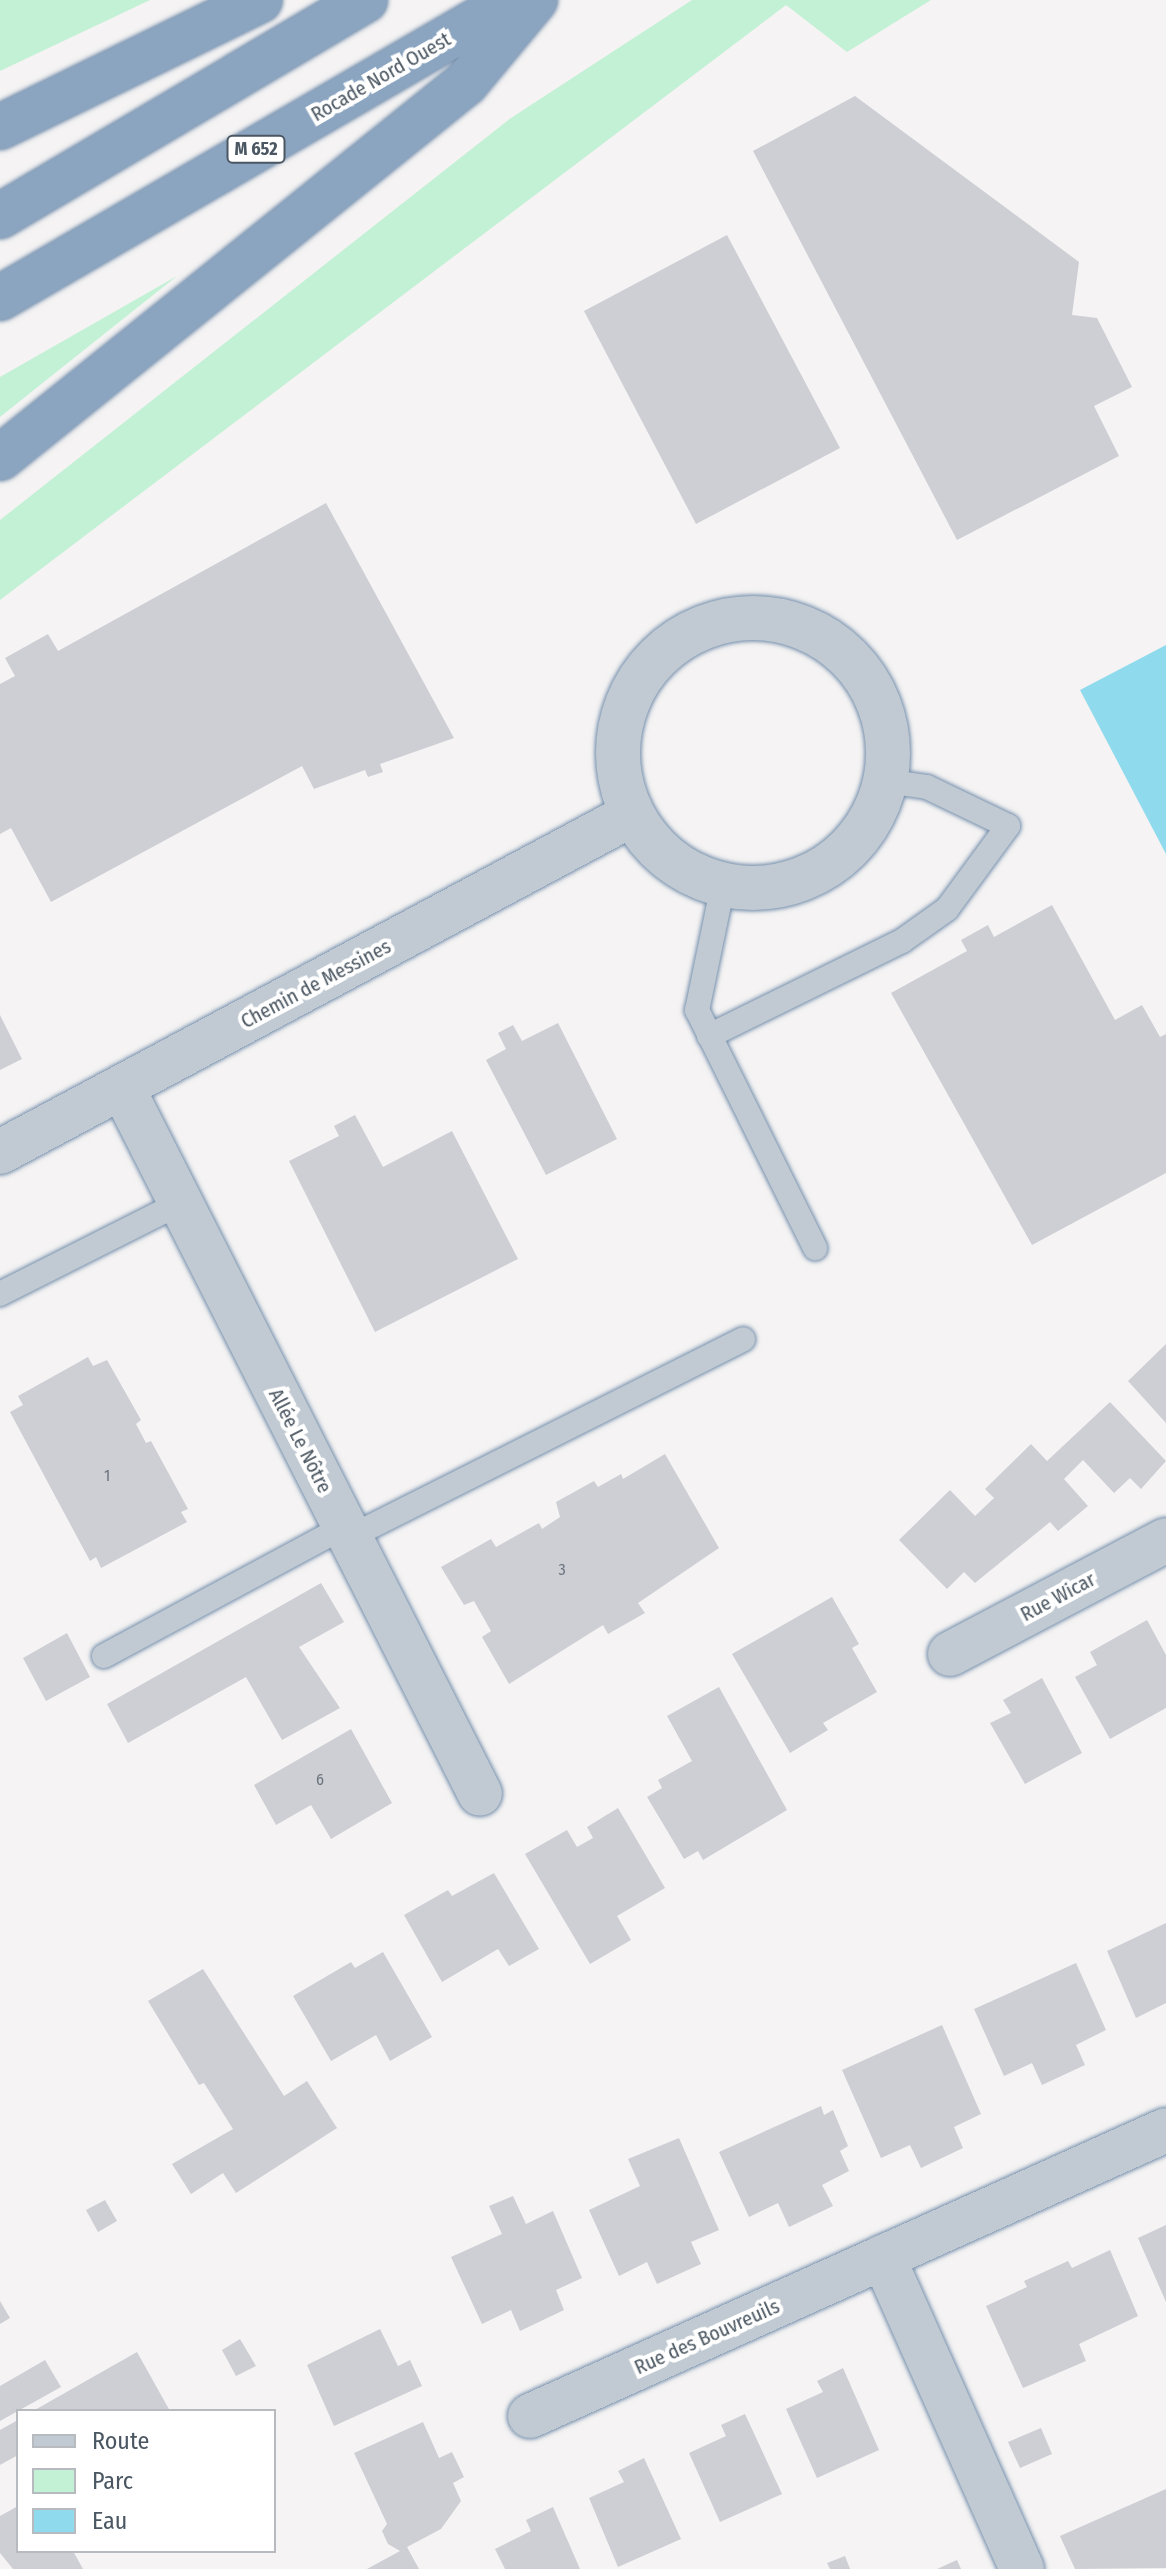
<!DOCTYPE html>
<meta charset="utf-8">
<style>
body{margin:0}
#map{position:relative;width:1166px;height:2569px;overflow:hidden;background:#f5f3f3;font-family:"Fira Sans Condensed",sans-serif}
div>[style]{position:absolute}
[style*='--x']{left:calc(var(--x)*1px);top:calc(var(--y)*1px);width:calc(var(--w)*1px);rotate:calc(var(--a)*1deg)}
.green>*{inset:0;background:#c3f1d5}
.water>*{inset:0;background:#90daee}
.building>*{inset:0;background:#cdcfd5}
.roads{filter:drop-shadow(0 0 2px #7690ad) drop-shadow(0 0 2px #7690ad)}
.lane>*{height:24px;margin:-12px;padding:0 12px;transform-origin:12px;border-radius:12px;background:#c1cad2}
.street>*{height:44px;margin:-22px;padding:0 22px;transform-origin:22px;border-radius:22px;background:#c1cad2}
.street>.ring{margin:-22px;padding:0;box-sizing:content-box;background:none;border:44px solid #c1cad2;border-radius:50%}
.highway>*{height:44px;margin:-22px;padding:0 22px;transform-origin:22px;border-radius:22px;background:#8ba5c1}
span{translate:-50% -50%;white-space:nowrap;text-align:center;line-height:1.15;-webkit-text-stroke:8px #fff;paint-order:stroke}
.number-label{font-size:16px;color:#6b747e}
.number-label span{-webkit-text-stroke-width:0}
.shield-label span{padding:2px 6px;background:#fff;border:2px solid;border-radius:6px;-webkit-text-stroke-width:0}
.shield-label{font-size:18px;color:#4a5661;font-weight:700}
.street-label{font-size:20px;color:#4a5661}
.legend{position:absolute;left:16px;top:2409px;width:260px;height:144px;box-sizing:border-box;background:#fff;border:2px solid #b7bbc0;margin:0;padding:10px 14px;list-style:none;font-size:24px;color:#4a5661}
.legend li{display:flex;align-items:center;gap:16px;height:40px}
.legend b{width:40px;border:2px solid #b7bbc0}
</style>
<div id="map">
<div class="green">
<div style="clip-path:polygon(0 0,150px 0,0 71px)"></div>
<div style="clip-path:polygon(692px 0,931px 0,847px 52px,786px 5px,0 600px,0 520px,511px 118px)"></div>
<div style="clip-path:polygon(177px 276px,0 417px,0 377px)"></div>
</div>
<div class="water">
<div style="clip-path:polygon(1166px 645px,1166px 854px,1080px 690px)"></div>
</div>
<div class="building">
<div style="clip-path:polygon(855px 96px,1079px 262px,1072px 315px,1097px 318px,1132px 387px,1094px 406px,1119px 456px,957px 540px,753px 151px)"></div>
<div style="clip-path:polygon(727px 235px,840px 448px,696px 524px,584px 311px)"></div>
<div style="clip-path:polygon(326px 503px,454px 738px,380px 764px,383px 772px,368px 777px,365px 770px,314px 789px,302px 766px,51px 902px,11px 828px,0 834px,0 684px,15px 676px,5px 658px,48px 634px,58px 651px)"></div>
<div style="clip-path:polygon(1052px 905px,1115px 1020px,1142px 1005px,1160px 1037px,1166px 1034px,1166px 1173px,1032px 1245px,891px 993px,967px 951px,961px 940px,988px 925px,994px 937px)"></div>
<div style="clip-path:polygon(0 1015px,22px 1059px,0 1070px)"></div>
<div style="clip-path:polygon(558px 1023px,617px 1139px,546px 1175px,486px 1060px,506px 1049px,498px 1033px,513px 1025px,522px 1041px)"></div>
<div style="clip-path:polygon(355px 1115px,383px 1167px,452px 1131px,518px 1259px,375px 1332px,289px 1161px,339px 1136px,334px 1126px)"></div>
<div style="clip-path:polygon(1166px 1344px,1166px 1423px,1128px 1381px)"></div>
<div style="clip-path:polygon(88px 1357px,93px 1366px,107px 1360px,141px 1420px,136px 1424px,146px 1443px,151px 1441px,188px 1509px,181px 1512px,187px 1522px,101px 1568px,96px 1557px,90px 1561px,10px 1412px,23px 1405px,18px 1396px)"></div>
<div style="clip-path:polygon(1110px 1402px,1166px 1461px,1141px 1489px,1130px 1478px,1114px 1493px,1083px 1460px,1064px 1479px,1088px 1506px,1058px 1531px,1050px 1522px,975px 1583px,964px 1572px,947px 1589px,899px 1540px,950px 1490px,975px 1516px,994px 1498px,985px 1489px,1031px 1444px,1047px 1461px)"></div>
<div style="clip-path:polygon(665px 1454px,719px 1548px,638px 1603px,645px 1613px,608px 1634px,603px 1625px,509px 1684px,482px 1637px,491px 1631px,474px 1601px,464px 1605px,441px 1567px,491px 1539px,496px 1547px,539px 1523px,542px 1529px,560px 1517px,556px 1502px,594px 1481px,598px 1487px,621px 1474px,623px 1479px)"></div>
<div style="clip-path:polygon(321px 1583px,344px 1622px,299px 1647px,340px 1708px,282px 1740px,246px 1677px,128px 1743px,107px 1704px)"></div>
<div style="clip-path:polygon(832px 1597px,859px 1644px,852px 1648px,877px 1692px,823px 1723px,828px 1730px,790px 1753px,732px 1654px)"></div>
<div style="clip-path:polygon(1147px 1620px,1166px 1655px,1166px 1708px,1110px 1739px,1075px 1677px,1097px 1665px,1090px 1652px)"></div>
<div style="clip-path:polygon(67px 1633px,90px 1677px,46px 1701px,23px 1658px)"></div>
<div style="clip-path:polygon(1042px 1678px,1082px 1753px,1025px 1784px,990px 1723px,1011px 1713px,1003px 1700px)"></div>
<div style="clip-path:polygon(719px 1687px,787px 1810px,703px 1860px,698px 1851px,684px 1859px,647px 1797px,662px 1788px,658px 1780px,692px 1761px,667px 1716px)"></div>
<div style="clip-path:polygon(351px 1729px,392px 1803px,331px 1839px,311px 1805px,276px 1825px,254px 1785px)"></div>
<div style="clip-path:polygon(618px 1808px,665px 1888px,617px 1916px,631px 1940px,590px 1964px,525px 1854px,567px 1830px,577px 1847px,593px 1838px,587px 1827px)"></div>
<div style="clip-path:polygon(494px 1873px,539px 1949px,509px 1966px,498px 1949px,442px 1982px,404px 1915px,448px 1890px,452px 1896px)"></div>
<div style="clip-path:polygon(1166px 1923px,1166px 2003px,1136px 2018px,1107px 1951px)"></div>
<div style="clip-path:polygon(383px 1952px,432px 2037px,390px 2061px,376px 2035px,331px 2061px,293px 1996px,351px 1962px,355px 1968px)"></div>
<div style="clip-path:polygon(1076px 1963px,1106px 2030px,1076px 2045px,1085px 2065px,1042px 2085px,1032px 2063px,1004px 2076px,974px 2009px)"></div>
<div style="clip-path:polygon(203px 1969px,284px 2096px,307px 2081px,337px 2128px,236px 2193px,223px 2173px,191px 2194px,172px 2164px,233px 2129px,204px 2083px,199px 2085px,148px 2001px)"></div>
<div style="clip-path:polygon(942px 2025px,981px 2114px,954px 2127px,963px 2148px,921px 2168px,910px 2145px,881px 2158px,842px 2070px)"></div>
<div style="clip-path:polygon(821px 2106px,824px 2115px,833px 2110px,848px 2146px,840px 2151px,849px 2171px,822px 2185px,833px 2206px,789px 2227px,778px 2203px,749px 2217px,719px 2152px)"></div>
<div style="clip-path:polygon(679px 2138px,719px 2230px,691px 2242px,701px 2264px,657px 2284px,647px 2262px,619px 2276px,589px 2210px,640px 2186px,628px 2159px)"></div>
<div style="clip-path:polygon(513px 2196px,526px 2224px,553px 2211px,582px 2278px,556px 2290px,564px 2310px,520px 2331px,511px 2310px,482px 2324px,451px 2257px,502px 2234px,489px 2206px)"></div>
<div style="clip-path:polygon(105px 2200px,117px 2221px,98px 2232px,86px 2210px)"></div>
<div style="clip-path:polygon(1166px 2225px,1166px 2302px,1138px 2238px)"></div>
<div style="clip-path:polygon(1110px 2250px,1138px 2316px,1079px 2344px,1086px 2361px,1023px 2388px,986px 2306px,1027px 2287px,1024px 2281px,1068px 2261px,1072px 2268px)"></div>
<div style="clip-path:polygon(0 2301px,10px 2318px,0 2324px)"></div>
<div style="clip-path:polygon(380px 2329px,398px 2366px,410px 2360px,422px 2386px,334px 2426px,307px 2365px)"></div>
<div style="clip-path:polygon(240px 2339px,256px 2366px,236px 2376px,222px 2350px)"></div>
<div style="clip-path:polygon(137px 2352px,170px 2411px,33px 2411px)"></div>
<div style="clip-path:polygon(45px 2360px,61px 2387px,0 2421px,0 2386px)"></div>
<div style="clip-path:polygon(843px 2368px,879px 2450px,817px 2478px,786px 2409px,823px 2392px,817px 2381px)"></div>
<div style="clip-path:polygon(745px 2414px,782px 2494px,720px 2522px,689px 2453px,726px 2436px,721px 2425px)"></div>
<div style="clip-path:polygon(18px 2420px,18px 2455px,0 2465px,0 2430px)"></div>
<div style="clip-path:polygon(423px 2422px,439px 2458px,452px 2452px,464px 2477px,453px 2483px,461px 2501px,441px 2529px,407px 2547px,419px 2569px,367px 2569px,400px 2551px,388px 2544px,382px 2531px,387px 2524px,354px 2453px)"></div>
<div style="clip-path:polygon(1041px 2428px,1052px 2454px,1020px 2468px,1008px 2442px)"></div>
<div style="clip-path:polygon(644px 2458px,681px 2539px,618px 2567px,589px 2498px,624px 2482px,618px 2471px)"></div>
<div style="clip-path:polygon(1166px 2489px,1166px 2568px,1075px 2569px,1060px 2536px)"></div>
<div style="clip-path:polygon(18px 2506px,18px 2551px,73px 2551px,83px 2569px,13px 2569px,0 2553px,0 2516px)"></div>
<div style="clip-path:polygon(553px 2507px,580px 2569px,505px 2569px,495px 2549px,531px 2531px,526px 2520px)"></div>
<div style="clip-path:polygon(845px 2556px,850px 2569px,830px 2569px,827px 2563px)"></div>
<div style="clip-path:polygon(957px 2560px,961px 2569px,937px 2569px)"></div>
</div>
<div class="roads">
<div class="lane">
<div style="--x:723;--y:885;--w:128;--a:101.7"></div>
<div style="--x:697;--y:1010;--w:266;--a:63.6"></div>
<div style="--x:709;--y:1036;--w:215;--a:-26.2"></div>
<div style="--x:902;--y:941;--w:55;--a:-35.4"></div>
<div style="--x:947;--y:909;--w:103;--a:-53.7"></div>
<div style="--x:1008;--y:826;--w:90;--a:-154.3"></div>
<div style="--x:927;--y:787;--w:41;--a:-171.7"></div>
<div style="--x:0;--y:1294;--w:202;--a:-26.8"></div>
<div style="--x:350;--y:1537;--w:440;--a:-26.7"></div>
<div style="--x:104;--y:1656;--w:272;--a:-28.3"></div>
</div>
<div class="street">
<div class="ring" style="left:618px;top:618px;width:226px;height:226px"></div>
<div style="--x:122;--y:1087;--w:792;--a:63.14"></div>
<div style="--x:0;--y:1152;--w:715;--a:-28.11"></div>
<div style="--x:950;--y:1654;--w:244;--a:-27.8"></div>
<div style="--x:883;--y:2257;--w:342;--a:66"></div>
<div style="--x:530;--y:2416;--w:697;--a:-24.21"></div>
</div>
<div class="highway">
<div style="--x:0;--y:127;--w:289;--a:-26"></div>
<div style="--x:0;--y:216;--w:424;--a:-30.6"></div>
<div style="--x:0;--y:298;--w:593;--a:-30.15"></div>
<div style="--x:0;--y:458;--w:598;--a:-38.82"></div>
<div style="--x:466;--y:83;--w:108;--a:-50.3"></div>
</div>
</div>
<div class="number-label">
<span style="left:107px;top:1476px">1</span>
<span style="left:562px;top:1570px">3</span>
<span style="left:320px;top:1780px">6</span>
</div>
<div class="shield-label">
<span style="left:256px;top:149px">M 652</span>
</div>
<div class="street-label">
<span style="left:381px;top:77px;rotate:-30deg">Rocade Nord Ouest</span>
<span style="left:316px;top:984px;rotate:-28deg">Chemin de Messines</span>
<span style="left:300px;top:1441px;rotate:63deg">Allée Le Nôtre</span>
<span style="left:1058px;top:1597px;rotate:-28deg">Rue Wicar</span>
<span style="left:707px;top:2337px;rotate:-24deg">Rue des Bouvreuils</span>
</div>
<ul class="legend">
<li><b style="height:10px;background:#c1cad2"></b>Route</li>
<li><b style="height:22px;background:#c3f1d5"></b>Parc</li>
<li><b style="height:22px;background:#90daee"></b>Eau</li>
</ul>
</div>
